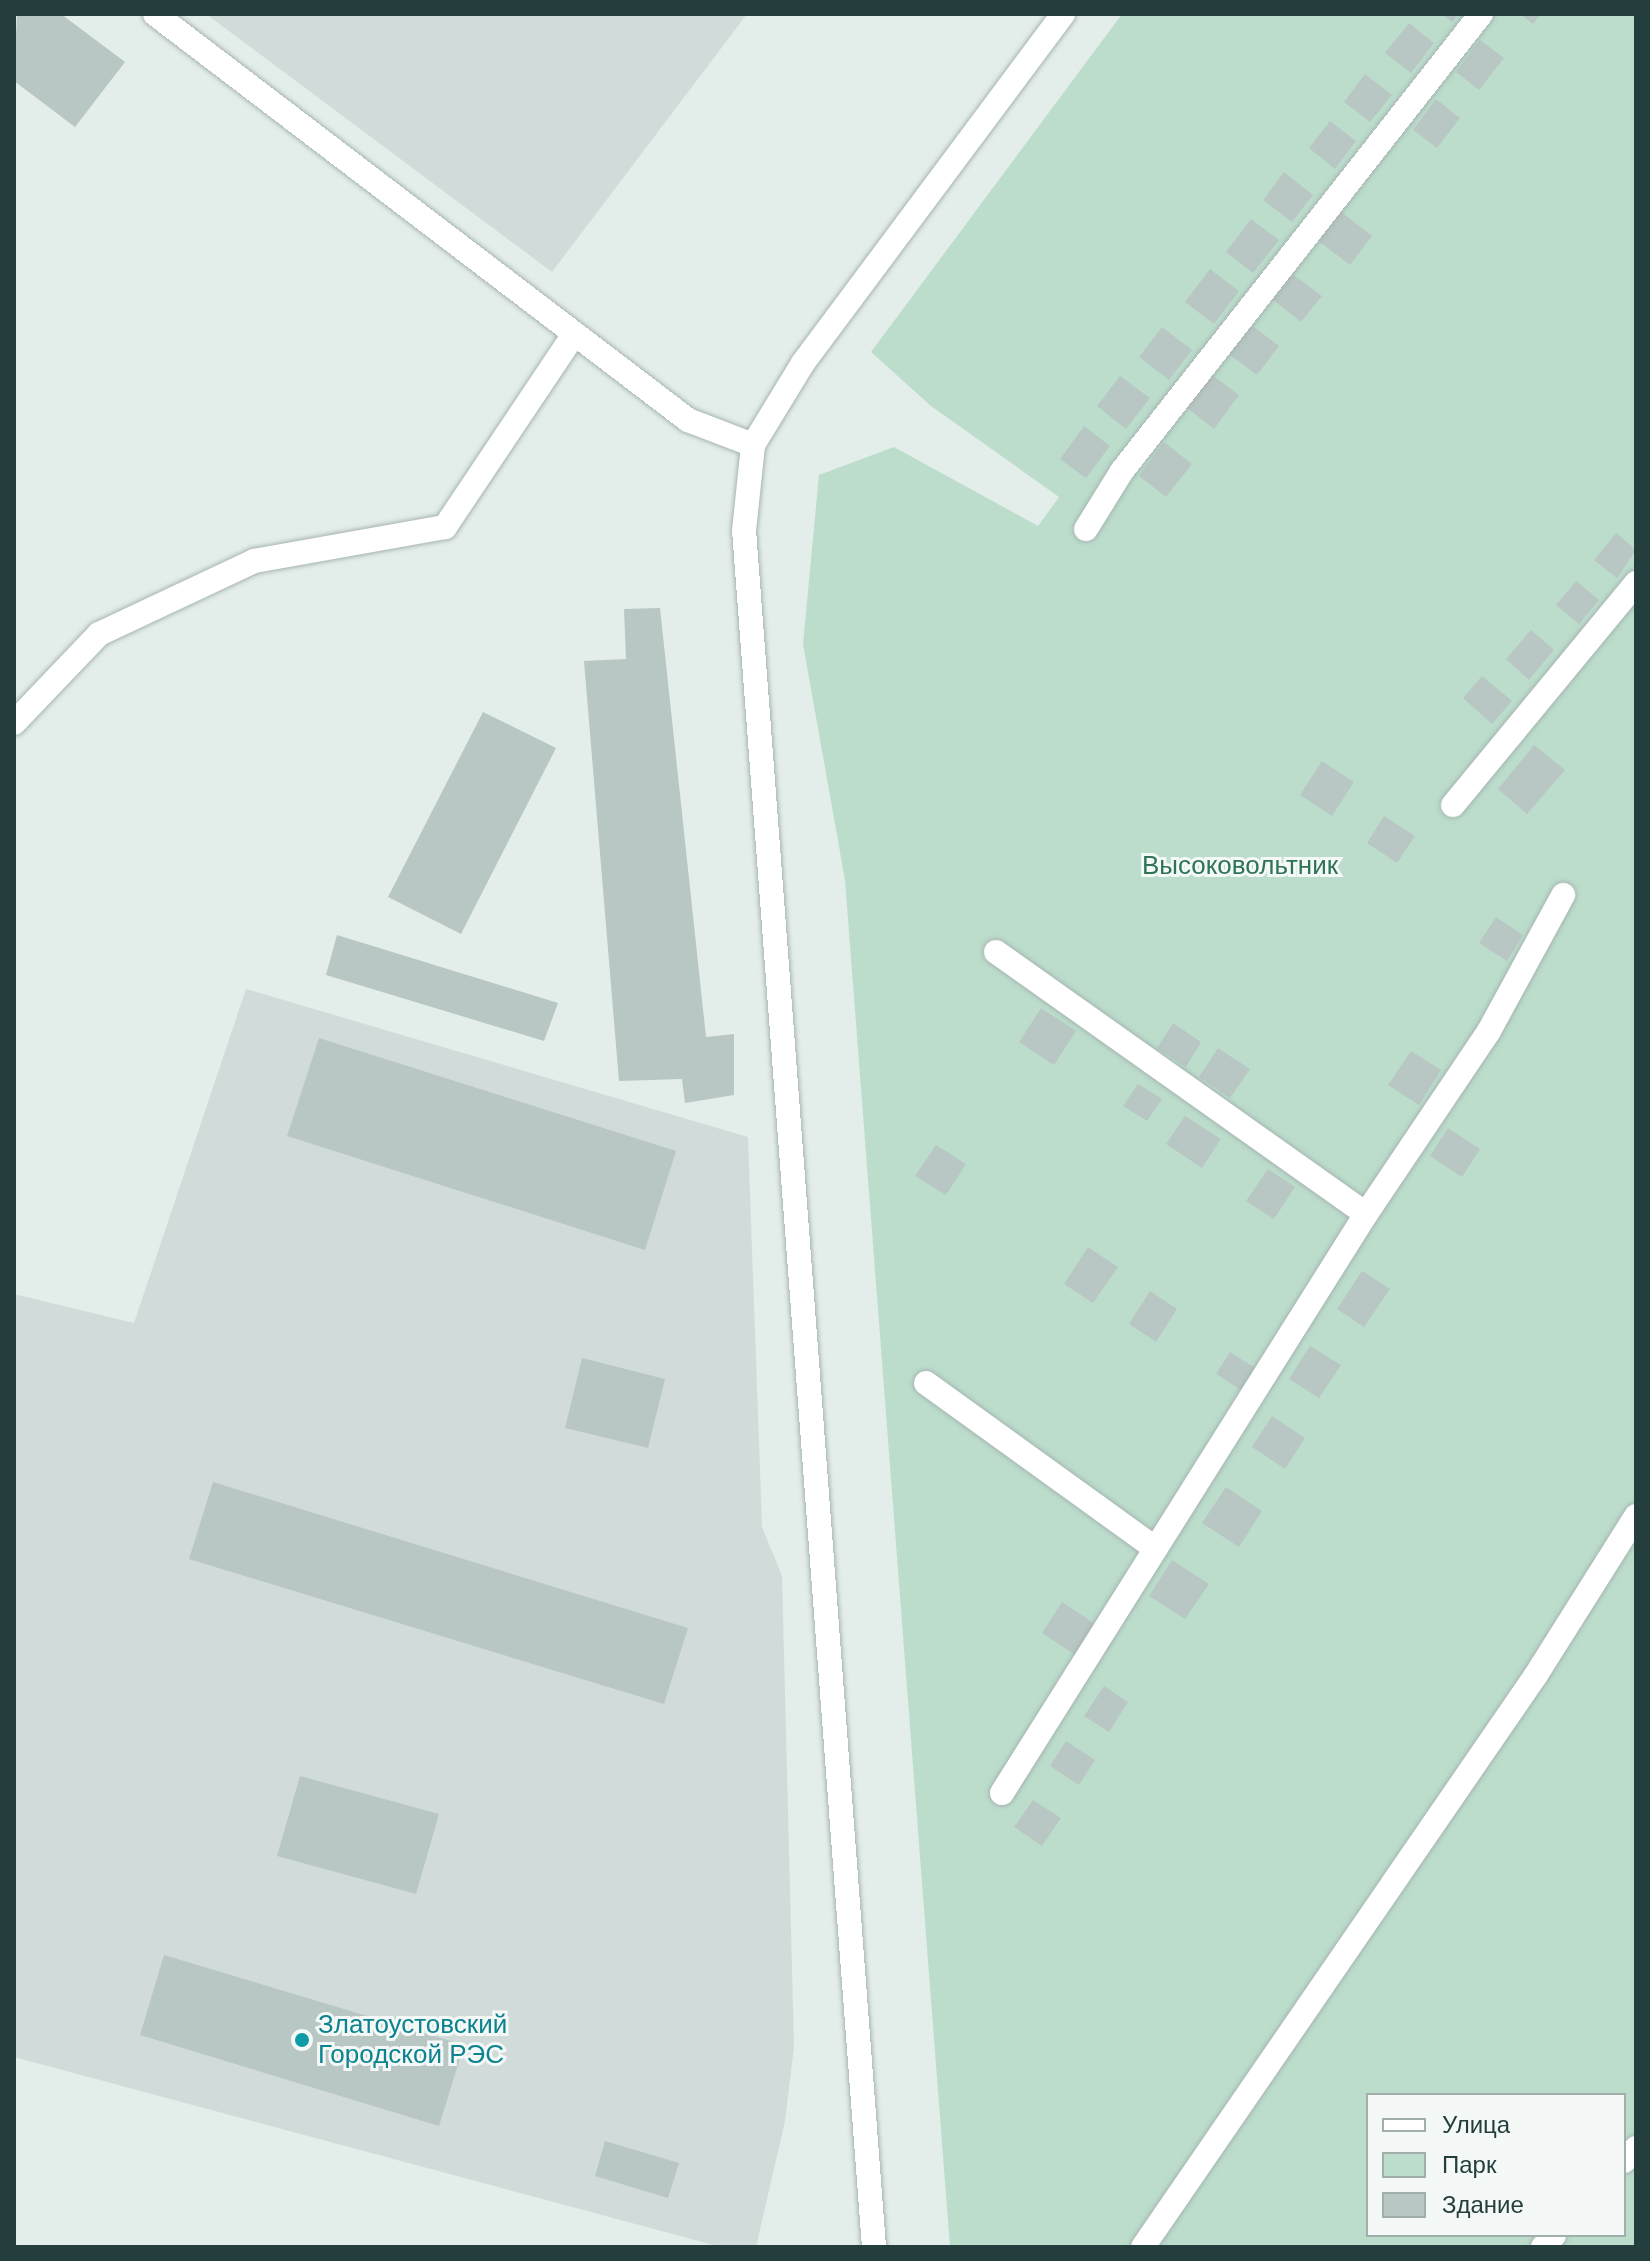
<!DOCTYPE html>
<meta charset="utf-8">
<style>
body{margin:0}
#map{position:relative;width:1650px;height:2261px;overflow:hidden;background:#e3edea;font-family:Helvetica,sans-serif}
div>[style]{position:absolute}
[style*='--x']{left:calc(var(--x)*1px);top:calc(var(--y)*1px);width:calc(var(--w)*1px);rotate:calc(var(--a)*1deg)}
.built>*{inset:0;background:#d1dcda}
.green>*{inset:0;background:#bcddcc}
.building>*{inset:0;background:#b8c7c4}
.roads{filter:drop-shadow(0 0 2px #a6b5b2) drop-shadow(0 0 2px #a6b5b2)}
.minor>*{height:24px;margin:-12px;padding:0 12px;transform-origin:12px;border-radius:12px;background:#fff}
.dots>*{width:22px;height:22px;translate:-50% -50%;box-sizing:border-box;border:4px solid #f4f9f7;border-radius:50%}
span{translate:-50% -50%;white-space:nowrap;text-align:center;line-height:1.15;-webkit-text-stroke:6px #f4f9f7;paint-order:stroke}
.park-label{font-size:26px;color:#2e7457}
.culture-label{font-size:26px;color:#0d838f}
.left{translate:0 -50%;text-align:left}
.frame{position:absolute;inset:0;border:16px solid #233e3c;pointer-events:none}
.legend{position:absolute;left:1366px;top:2093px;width:260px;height:144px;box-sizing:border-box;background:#f4f9f7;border:2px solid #a0aeac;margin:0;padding:10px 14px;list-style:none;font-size:24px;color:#233e3c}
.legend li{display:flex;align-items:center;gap:16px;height:40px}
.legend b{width:40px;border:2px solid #a0aeac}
</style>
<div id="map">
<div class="built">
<div style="clip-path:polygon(206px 14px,747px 14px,552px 272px)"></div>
<div style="clip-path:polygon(246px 989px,748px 1137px,762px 1527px,782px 1576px,794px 2047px,785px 2121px,756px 2247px,721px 2247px,14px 2057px,14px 1294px,134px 1323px)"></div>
</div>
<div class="green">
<div style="clip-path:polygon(evenodd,1122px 14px,1636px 14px,1636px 2247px,950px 2247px,845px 880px,803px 644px,819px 475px,894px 447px,1038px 526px,1059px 497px,931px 406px,871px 352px,1122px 14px,1368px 2095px,1624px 2095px,1624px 2235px,1368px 2235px,1368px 2095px)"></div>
</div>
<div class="building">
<div style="clip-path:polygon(17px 14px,61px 14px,125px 62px,75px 127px,14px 81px)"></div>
<div style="clip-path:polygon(1442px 14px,1458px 14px,1452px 22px)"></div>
<div style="clip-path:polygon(1520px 14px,1541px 14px,1533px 24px)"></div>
<div style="clip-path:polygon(1409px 23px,1434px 43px,1411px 73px,1385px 53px)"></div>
<div style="clip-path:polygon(1480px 40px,1504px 58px,1479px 90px,1456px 72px)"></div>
<div style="clip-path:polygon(1365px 74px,1392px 95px,1370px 122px,1344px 102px)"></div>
<div style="clip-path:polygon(1436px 99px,1460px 118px,1437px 148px,1413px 130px)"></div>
<div style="clip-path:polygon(1330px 121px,1356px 141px,1335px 169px,1309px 148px)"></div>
<div style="clip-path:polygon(1284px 172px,1313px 195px,1292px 222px,1263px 200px)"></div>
<div style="clip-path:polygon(1340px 211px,1372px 236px,1350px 265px,1317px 240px)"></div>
<div style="clip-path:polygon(1251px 219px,1279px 240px,1253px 273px,1226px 252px)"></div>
<div style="clip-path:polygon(1210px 269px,1239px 291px,1214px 324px,1185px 302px)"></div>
<div style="clip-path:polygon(1291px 273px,1322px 296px,1301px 322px,1272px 299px)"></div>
<div style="clip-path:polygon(1249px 323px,1279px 346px,1257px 375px,1226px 352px)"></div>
<div style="clip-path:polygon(1162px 327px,1192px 350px,1169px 380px,1139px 357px)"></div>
<div style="clip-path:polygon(1211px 374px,1239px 395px,1214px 429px,1186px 407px)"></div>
<div style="clip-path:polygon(1120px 376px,1150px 398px,1126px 429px,1097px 406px)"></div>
<div style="clip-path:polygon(1084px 426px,1110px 446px,1086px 478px,1060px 459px)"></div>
<div style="clip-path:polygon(1164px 442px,1192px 464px,1166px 497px,1139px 476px)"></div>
<div style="clip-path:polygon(1616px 533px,1636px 550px,1617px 578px,1594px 560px)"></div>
<div style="clip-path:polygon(1576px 581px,1599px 600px,1579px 624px,1556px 605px)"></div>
<div style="clip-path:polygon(660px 608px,706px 1037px,734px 1034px,734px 1095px,685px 1103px,682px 1079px,619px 1081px,584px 661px,626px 659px,624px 609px)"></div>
<div style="clip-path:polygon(1531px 630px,1554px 650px,1529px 680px,1506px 659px)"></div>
<div style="clip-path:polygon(1482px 676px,1512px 701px,1492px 724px,1463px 698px)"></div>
<div style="clip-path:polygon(483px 712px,556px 748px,461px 934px,388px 897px)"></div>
<div style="clip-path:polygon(1534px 745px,1565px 770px,1527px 814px,1498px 789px)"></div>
<div style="clip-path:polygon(1322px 761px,1354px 782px,1332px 816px,1300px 795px)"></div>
<div style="clip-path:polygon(1384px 816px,1415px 836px,1397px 863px,1367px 843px)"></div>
<div style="clip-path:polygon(1496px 917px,1523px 935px,1507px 961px,1479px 943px)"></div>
<div style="clip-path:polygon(337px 935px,558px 1003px,544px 1041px,326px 975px)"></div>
<div style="clip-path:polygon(1041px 1008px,1076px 1031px,1054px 1065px,1019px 1042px)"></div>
<div style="clip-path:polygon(1173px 1023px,1201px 1042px,1186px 1067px,1157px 1048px)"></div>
<div style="clip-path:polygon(319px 1038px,676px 1151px,645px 1250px,287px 1136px)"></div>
<div style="clip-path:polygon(1218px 1048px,1250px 1069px,1230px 1098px,1199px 1077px)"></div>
<div style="clip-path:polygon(1411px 1051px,1441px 1070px,1419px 1105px,1388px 1085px)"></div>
<div style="clip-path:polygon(1138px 1084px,1162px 1099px,1147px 1121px,1123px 1106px)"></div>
<div style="clip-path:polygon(1185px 1116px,1221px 1139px,1202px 1168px,1166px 1144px)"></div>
<div style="clip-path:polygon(1448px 1128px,1480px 1149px,1462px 1177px,1430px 1156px)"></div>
<div style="clip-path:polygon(936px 1145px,966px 1164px,946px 1195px,915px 1176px)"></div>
<div style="clip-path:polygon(1268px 1169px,1295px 1187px,1274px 1219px,1246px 1201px)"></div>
<div style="clip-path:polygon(1088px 1247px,1118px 1267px,1093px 1303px,1064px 1284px)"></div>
<div style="clip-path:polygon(1362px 1271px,1390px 1289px,1364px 1327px,1337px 1309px)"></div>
<div style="clip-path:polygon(1150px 1291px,1177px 1309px,1156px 1342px,1129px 1324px)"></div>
<div style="clip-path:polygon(1310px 1346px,1341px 1365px,1319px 1398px,1289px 1379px)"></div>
<div style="clip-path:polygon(1230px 1352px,1255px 1368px,1241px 1390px,1216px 1374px)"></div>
<div style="clip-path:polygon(582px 1358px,665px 1379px,648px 1448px,565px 1428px)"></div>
<div style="clip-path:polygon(1272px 1416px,1305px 1438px,1285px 1469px,1252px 1447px)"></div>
<div style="clip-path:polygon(213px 1482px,688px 1628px,664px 1704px,189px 1559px)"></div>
<div style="clip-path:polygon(1226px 1487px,1262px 1511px,1239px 1547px,1202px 1523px)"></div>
<div style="clip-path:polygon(1172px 1560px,1209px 1584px,1185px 1619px,1149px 1596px)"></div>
<div style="clip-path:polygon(1062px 1602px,1095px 1624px,1075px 1655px,1042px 1633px)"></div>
<div style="clip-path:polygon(1104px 1686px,1128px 1702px,1109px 1732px,1084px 1716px)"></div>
<div style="clip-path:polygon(1066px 1741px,1095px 1760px,1079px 1785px,1050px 1766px)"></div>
<div style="clip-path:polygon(300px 1776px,439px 1814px,416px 1894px,277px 1856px)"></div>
<div style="clip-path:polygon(1033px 1800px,1061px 1818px,1042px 1846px,1014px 1827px)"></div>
<div style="clip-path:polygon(164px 1955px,464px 2045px,439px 2126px,140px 2035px)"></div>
<div style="clip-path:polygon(605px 2141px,679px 2163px,668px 2198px,595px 2176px)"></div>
</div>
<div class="roads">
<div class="minor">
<div style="--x:155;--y:14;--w:670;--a:37.3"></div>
<div style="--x:688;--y:420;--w:70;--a:21"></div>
<div style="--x:1086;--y:529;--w:68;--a:-58.2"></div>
<div style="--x:1122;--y:471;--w:581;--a:-51.85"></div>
<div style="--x:14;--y:723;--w:123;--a:-46.3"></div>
<div style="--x:99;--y:634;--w:171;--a:-25.2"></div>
<div style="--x:254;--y:561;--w:194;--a:-10.1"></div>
<div style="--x:445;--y:527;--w:232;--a:-56.2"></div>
<div style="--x:1453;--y:805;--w:288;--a:-50.5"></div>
<div style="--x:996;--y:952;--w:453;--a:35.3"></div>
<div style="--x:926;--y:1383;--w:282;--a:35.8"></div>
<div style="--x:1002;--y:1793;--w:684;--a:-57.84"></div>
<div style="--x:1366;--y:1214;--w:220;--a:-56.1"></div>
<div style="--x:1489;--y:1031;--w:155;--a:-61.4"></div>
<div style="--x:1624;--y:2161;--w:18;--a:-47"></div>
<div style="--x:874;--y:2247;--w:1721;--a:-94.33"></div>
<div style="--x:744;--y:531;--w:86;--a:-84"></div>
<div style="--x:753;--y:445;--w:96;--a:-58.6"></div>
<div style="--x:803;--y:363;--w:435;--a:-53.3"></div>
<div style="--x:1143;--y:2247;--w:694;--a:-55.51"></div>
<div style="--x:1536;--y:1675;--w:188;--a:-57.8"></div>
<div style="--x:1543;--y:2247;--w:16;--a:-47"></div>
</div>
</div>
<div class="dots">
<div style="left:302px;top:2040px;background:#0f9aa8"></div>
</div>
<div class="park-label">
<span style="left:1240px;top:866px">Высоковольтник</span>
</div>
<div class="culture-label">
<span class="left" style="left:318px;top:2040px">Златоустовский<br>Городской РЭС</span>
</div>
<div class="frame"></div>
<ul class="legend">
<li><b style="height:10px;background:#fff"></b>Улица</li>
<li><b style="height:22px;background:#bcddcc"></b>Парк</li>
<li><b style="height:22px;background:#b8c7c4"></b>Здание</li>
</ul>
</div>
